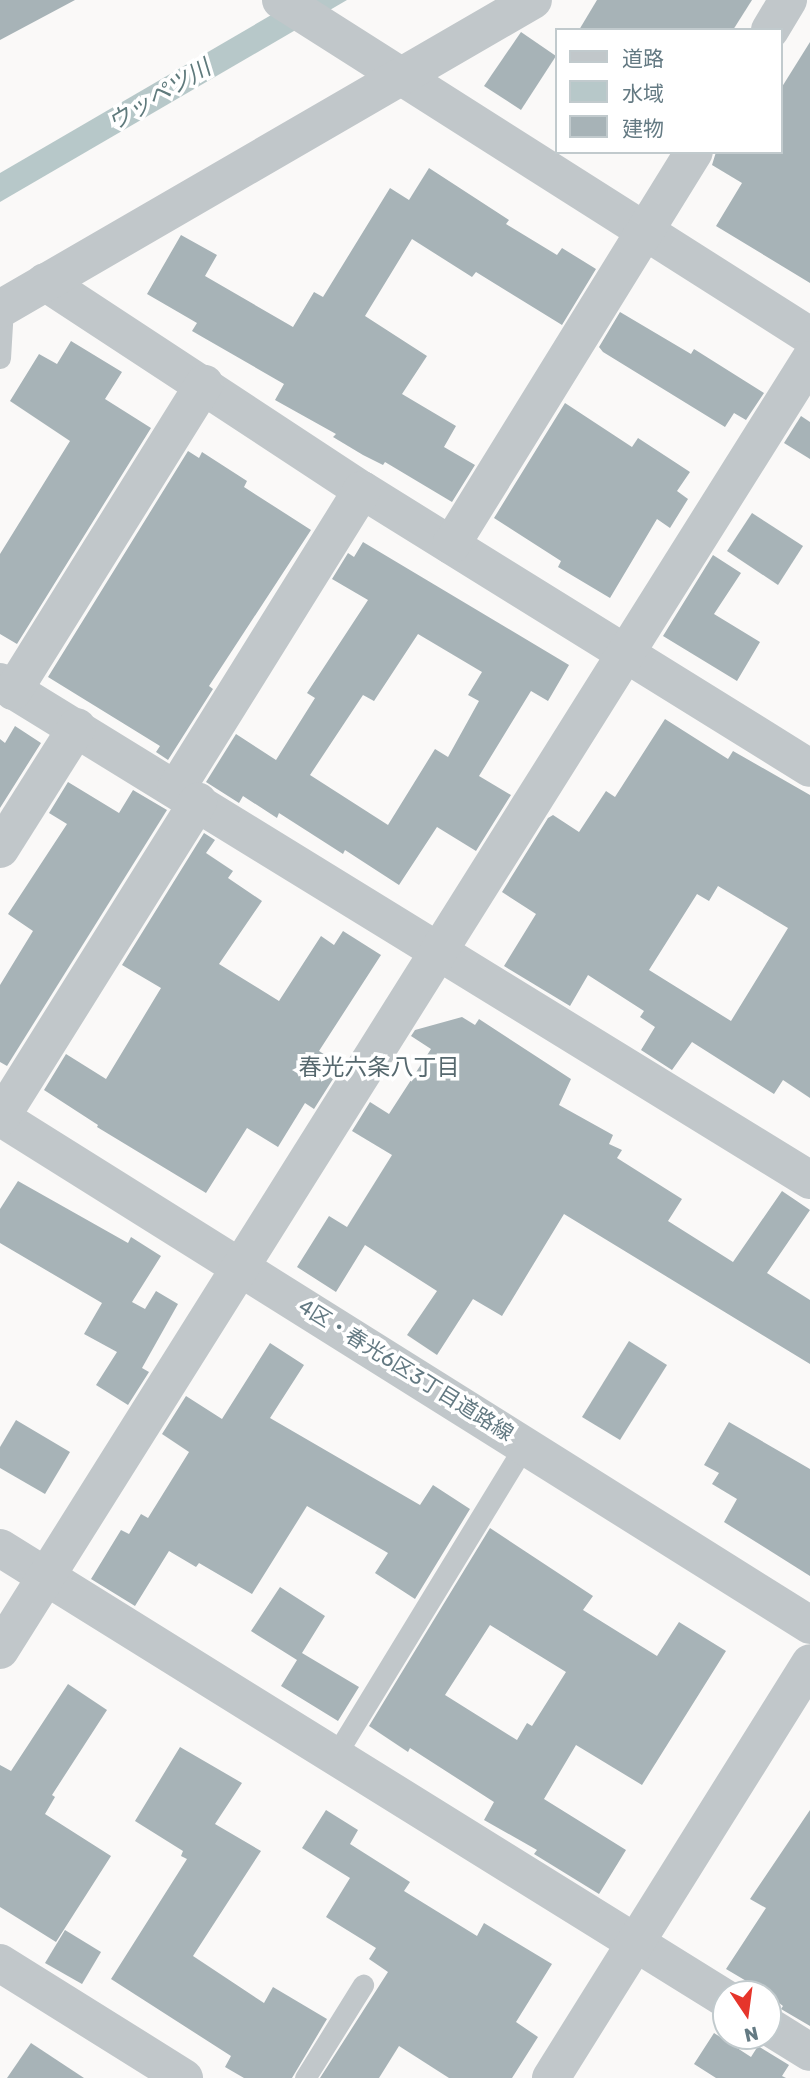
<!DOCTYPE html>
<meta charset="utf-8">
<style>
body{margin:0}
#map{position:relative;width:810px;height:2078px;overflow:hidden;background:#faf9f8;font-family:Rubik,"Noto Sans JP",sans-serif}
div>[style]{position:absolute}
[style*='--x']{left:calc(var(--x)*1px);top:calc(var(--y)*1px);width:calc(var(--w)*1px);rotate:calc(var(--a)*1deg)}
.water>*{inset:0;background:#b7c8c9}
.building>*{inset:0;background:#a7b3b7}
.service>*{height:21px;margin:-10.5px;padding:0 10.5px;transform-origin:10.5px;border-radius:10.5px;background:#c1c7ca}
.minor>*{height:38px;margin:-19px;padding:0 19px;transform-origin:19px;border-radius:19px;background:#c1c7ca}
span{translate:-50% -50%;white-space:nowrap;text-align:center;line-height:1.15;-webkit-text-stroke:7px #fff;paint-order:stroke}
.street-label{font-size:21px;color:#647a83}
.water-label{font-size:23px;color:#5f7a7c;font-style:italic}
.neighbourhood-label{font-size:23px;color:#56686e}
.legend{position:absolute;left:555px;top:28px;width:228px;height:126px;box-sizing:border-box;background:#fff;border:2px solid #c1cacd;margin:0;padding:9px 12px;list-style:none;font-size:21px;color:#647a83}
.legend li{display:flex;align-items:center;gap:14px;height:35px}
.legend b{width:35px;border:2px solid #c1cacd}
.north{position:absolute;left:712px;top:1980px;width:70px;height:70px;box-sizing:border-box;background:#fff;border:2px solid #c1cacd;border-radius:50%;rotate:167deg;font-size:19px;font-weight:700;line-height:28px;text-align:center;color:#647a83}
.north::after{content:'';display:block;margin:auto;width:24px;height:32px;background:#e6352b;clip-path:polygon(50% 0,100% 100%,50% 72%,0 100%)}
</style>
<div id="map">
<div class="water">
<div style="clip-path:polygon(297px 0,347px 0,0 202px,0 173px)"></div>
</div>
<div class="building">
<div style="clip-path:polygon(0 0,75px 0,0 40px)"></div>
<div style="clip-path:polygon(597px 0,752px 0,733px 30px,579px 30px)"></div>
<div style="clip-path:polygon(521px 32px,556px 56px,521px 110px,484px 86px)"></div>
<div style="clip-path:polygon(810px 42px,810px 283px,716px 226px,742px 183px,712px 165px,716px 152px,780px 152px,780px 90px)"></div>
<div style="clip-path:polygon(429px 168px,509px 220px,506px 224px,557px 255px,562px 248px,596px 269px,562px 325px,476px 272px,472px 277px,412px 239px,365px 316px,427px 356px,402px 394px,456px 426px,444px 447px,475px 465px,452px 502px,385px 462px,383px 465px,363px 455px,333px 437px,336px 434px,275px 400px,284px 384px,192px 331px,197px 323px,147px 294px,181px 235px,217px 255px,205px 276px,293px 327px,314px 292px,323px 297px,390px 188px,409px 200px)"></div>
<div style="clip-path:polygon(620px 312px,691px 354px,694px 349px,764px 393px,746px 420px,734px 413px,725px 427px,603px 352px,599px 347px)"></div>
<div style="clip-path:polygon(71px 341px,122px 372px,105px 399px,151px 428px,17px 644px,0 634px,0 554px,70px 441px,10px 401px,39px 354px,57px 364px)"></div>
<div style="clip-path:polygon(565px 403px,632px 447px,638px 438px,690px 472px,677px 491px,688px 499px,670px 528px,657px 519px,610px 598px,558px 567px,561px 561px,494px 518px)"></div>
<div style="clip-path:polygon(801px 416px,810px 422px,810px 459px,784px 443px)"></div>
<div style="clip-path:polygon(188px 451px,199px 458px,202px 452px,247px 481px,244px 487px,311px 530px,209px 686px,213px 689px,168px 760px,156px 752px,160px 746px,48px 677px)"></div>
<div style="clip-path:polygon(752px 513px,803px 546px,778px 585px,727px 551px)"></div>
<div style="clip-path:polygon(evenodd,363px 542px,569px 665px,548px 701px,531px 691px,479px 776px,511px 795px,476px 851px,437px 827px,399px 885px,345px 850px,343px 854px,279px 813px,277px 818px,243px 796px,239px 803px,206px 782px,236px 734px,276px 760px,315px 698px,307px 693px,368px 600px,332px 579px,348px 553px,354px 557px,363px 542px,418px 634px,482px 672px,468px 695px,479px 701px,448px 757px,435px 749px,388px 825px,310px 775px,363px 695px,374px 701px,418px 634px)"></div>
<div style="clip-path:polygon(713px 555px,741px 573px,714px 614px,760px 642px,737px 681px,663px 636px)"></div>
<div style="clip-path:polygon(evenodd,665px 719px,728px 759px,733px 751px,810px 795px,810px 1098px,783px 1080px,774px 1094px,692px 1042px,672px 1070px,641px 1050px,655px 1027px,640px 1017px,644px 1011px,588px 975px,570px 1006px,504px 966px,536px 914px,502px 892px,548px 818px,553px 815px,579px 832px,606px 791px,615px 797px,665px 719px,718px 886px,788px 928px,731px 1021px,649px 970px,697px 894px,709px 901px,718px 886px)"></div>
<div style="clip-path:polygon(15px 726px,41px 743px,0 808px,0 739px,5px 743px)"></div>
<div style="clip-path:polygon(68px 782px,119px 813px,133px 790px,167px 810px,7px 1066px,0 1062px,0 985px,33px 931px,8px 914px,67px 824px,49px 813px)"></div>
<div style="clip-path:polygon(204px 833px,215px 840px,206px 853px,233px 871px,228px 878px,262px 901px,219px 964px,279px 1001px,321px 936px,334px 945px,343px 931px,381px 955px,319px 1051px,336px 1062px,327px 1075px,333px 1079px,314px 1109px,305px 1103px,278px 1147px,247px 1128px,206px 1193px,97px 1127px,98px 1125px,44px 1090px,66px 1054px,106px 1079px,161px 988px,122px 965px)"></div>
<div style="clip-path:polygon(462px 1017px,475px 1025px,479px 1019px,571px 1079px,559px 1105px,613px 1135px,609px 1144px,622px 1150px,617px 1158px,682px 1199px,668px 1221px,733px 1262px,782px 1191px,810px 1210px,767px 1273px,810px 1300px,810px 1364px,564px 1214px,502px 1316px,473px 1299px,437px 1355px,407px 1335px,437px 1291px,365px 1245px,336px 1292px,297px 1267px,329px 1216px,347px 1227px,392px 1155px,352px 1131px,370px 1102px,389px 1114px,431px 1049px,411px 1036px,415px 1030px)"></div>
<div style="clip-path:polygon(18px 1181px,128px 1243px,131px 1237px,161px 1256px,132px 1302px,145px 1309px,156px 1291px,178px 1304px,142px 1368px,149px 1372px,128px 1405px,96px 1385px,117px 1352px,84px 1334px,102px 1303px,0 1243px,0 1209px)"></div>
<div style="clip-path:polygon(629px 1341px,667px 1365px,620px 1440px,582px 1417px)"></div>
<div style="clip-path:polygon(270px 1343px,304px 1365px,270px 1418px,420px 1505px,433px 1485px,470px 1509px,415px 1599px,375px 1573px,388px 1553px,307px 1506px,252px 1594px,199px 1563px,196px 1567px,169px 1551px,135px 1606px,91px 1579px,121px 1530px,129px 1534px,141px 1514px,148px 1518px,189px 1452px,162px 1434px,186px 1396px,222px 1419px)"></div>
<div style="clip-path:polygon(16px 1420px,70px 1452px,45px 1494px,0 1468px,0 1447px)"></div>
<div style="clip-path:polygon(729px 1422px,810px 1469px,810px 1576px,724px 1522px,737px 1499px,712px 1484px,719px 1473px,704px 1465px)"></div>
<div style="clip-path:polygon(evenodd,490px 1528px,593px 1596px,583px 1610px,657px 1656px,679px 1622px,726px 1651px,642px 1785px,576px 1745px,544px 1799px,626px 1850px,599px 1894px,534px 1854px,537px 1850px,484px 1820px,494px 1802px,410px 1748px,408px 1752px,369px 1726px,490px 1528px,490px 1625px,566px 1672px,532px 1726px,527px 1723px,517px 1740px,445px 1695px,490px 1625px)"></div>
<div style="clip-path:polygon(280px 1587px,325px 1616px,302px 1653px,359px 1687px,338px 1721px,281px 1686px,297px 1660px,251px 1631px)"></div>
<div style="clip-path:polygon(68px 1684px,107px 1710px,52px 1795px,55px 1797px,45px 1814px,111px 1856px,56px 1942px,0 1907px,0 1765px,11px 1771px)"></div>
<div style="clip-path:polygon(180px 1747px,242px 1783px,215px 1824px,261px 1851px,193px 1956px,264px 2003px,273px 1987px,327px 2019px,292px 2078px,244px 2078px,225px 2067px,231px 2056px,111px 1979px,187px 1859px,181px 1856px,183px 1851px,135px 1821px)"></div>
<div style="clip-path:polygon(326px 1810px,358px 1830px,350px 1844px,410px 1882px,404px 1891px,477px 1936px,484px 1923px,552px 1964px,516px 2022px,538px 2037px,512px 2078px,449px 2078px,399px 2046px,379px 2078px,320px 2078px,388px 1972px,369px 1959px,376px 1948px,326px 1917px,350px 1878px,302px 1848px)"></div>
<div style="clip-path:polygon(810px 1810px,810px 2026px,781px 2009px,783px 2006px,768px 1994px,726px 1969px,766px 1908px,750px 1899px)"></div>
<div style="clip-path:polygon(65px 1930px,101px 1952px,82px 1984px,45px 1963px)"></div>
<div style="clip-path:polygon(714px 2033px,751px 2057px,758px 2046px,789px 2065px,782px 2076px,786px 2078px,716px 2078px,694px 2064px)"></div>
<div style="clip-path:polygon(31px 2043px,84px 2078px,7px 2078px)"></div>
</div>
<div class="service">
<div style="--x:0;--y:358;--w:51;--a:-86.6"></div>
<div style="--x:335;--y:1756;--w:364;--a:-58.6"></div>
<div style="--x:305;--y:2078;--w:110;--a:-58.1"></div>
</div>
<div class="minor">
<div style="--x:281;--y:0;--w:627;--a:32.42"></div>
<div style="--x:770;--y:30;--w:35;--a:-59"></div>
<div style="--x:45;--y:282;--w:379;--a:33.3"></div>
<div style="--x:362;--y:490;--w:527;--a:31.82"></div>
<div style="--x:0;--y:309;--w:616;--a:-30.1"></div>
<div style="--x:451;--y:545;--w:462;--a:-58.3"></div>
<div style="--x:0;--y:682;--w:951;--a:31.58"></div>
<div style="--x:13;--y:691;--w:362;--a:-58.1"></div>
<div style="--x:176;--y:789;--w:352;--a:-58.1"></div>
<div style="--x:0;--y:849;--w:144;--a:-57.7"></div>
<div style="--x:0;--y:1117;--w:956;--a:32.09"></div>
<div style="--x:1;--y:1117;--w:372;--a:-58"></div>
<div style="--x:0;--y:1548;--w:855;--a:31.85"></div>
<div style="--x:0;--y:1650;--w:1523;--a:-57.88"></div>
<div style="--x:0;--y:1963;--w:217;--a:32"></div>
<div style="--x:768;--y:2026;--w:49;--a:31.8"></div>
<div style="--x:551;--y:2078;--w:489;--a:-58"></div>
</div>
<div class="street-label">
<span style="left:406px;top:1370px;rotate:32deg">4区・春光6区3丁目道路線</span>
</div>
<div class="water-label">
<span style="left:159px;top:95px;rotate:-31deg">ウッペツ川</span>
</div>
<div class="neighbourhood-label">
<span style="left:379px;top:1067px">春光六条八丁目</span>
</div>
<ul class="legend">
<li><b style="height:9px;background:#c1c7ca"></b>道路</li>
<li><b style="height:19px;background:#b7c8c9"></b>水域</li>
<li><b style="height:19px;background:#a7b3b7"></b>建物</li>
</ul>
<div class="north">N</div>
</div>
